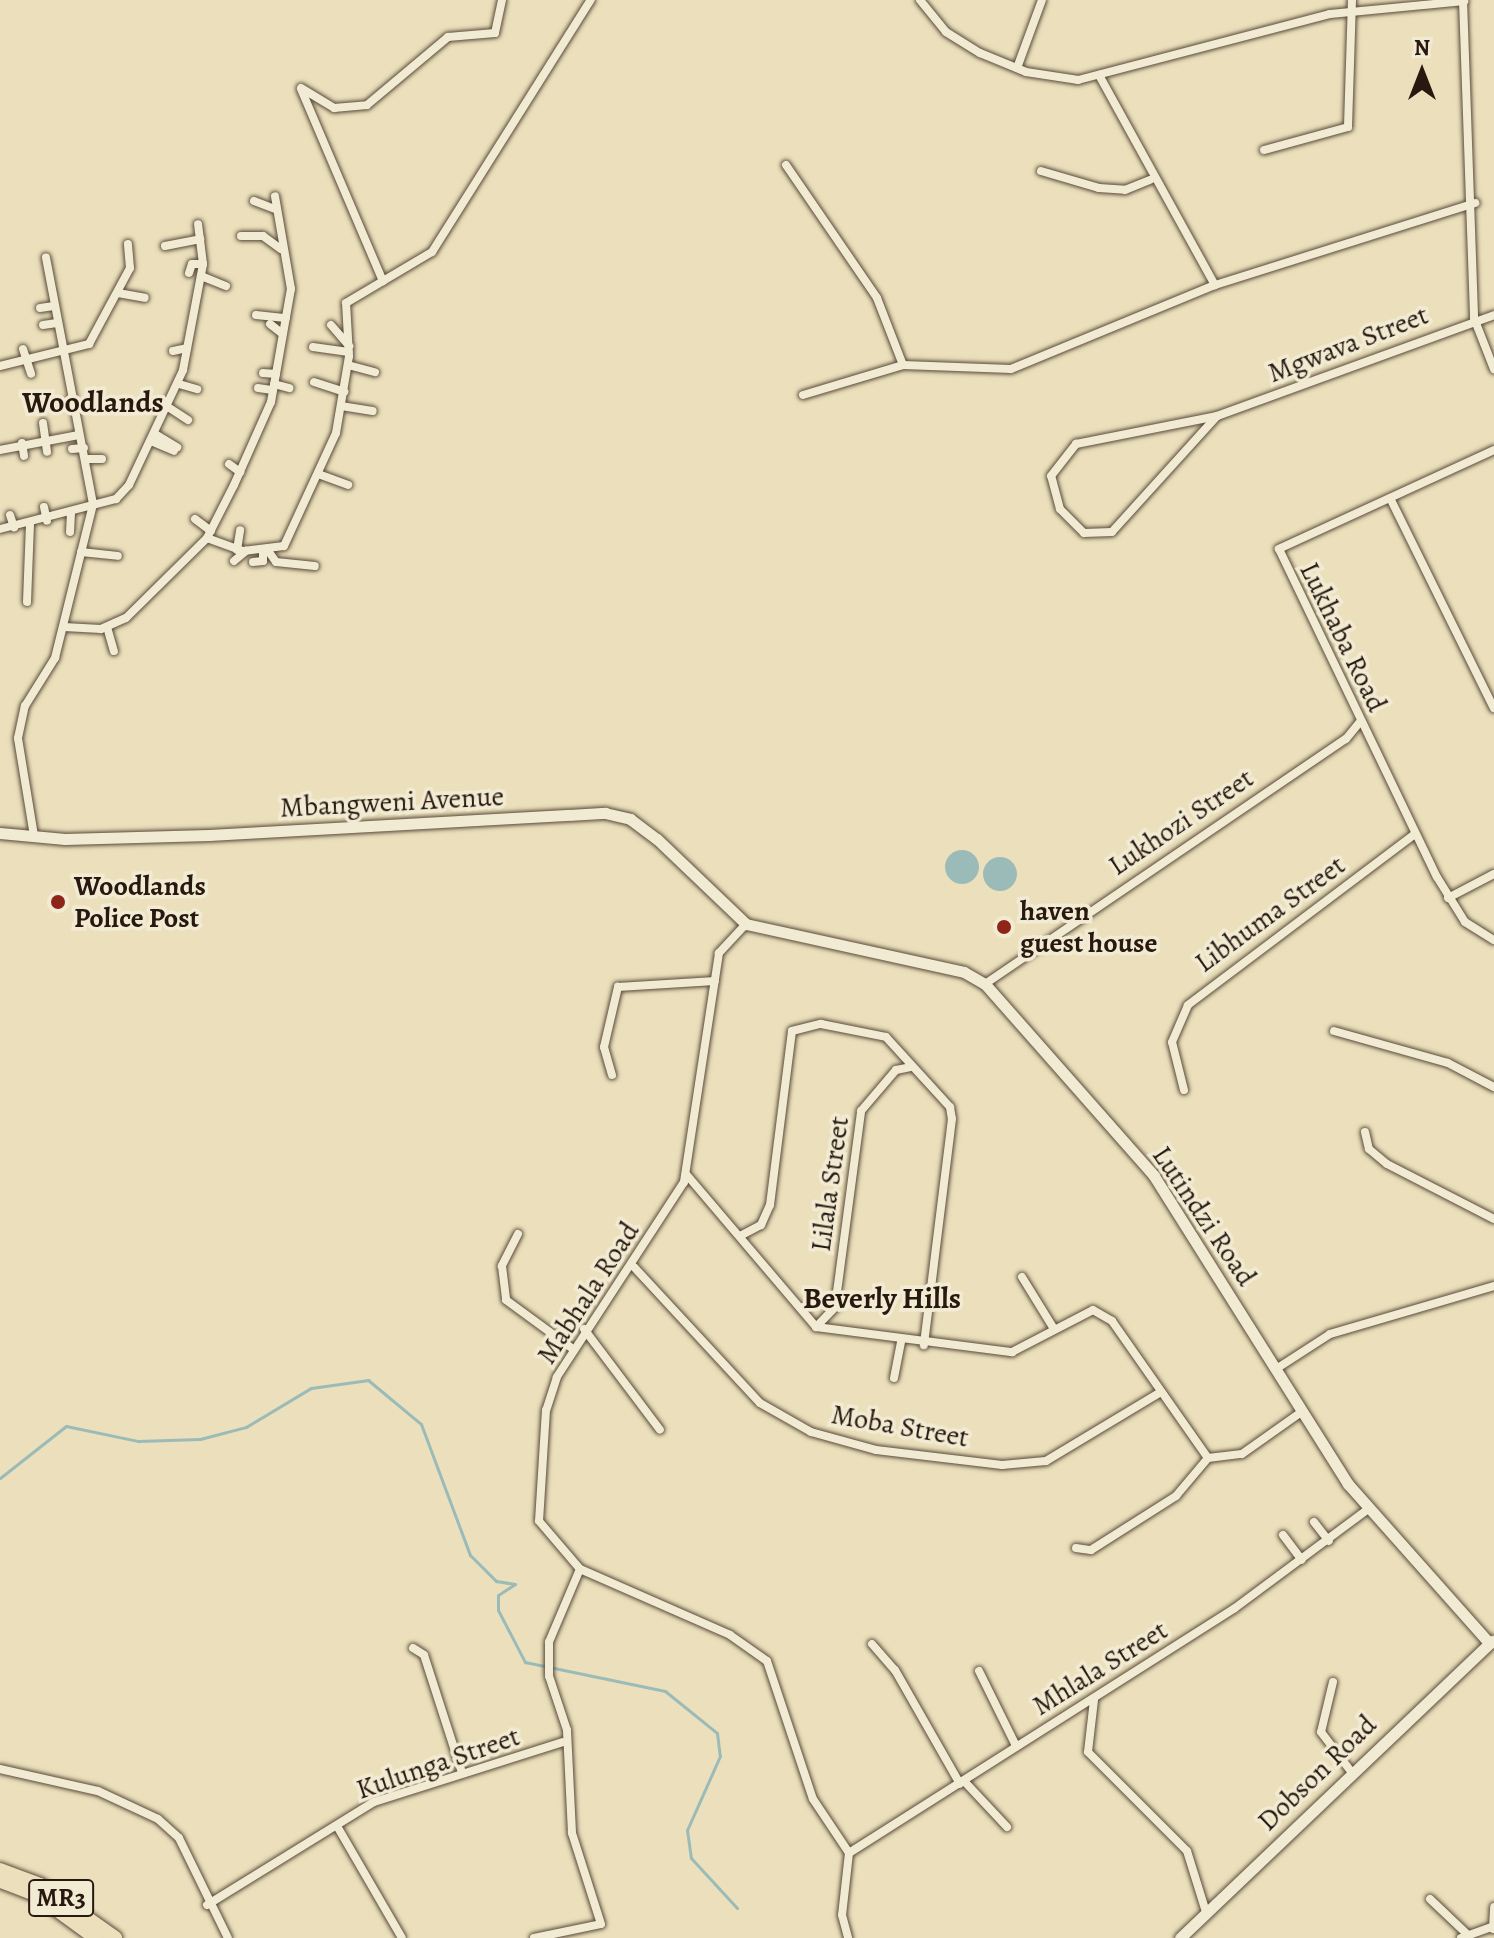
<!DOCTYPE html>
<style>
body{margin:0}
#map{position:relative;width:1494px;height:1938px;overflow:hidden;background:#ebe0bb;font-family:Alegreya,serif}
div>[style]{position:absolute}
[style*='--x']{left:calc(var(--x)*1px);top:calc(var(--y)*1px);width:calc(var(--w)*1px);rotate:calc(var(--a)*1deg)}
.water>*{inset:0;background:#9bbbb9}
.round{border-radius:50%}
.stream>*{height:3px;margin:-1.5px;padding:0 1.5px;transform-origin:1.5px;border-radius:1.5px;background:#9bbbb9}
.roads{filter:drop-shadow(0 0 2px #594a3b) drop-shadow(0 0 2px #594a3b)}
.street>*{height:8px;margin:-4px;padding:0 4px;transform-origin:4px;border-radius:4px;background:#f2ebd3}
.secondary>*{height:11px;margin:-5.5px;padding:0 5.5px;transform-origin:5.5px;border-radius:5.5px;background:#f2ebd3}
.highway>*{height:14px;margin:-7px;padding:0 7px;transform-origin:7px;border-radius:7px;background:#ebe0bb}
.dots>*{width:22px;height:22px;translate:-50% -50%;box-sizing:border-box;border:4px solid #f2ebd3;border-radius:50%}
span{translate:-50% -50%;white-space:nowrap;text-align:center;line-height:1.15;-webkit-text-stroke:7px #f2ebd3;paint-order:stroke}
.shield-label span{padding:2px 6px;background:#f2ebd3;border:2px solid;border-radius:6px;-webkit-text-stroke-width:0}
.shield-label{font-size:26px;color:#281810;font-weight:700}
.street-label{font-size:28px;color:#281810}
.poi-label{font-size:28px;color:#281810;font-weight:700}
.left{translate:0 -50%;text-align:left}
.neighbourhood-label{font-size:30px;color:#281810;font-weight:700}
.north{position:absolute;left:1382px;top:32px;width:80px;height:80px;-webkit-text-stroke:6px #f2ebd3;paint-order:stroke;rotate:0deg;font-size:22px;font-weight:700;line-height:32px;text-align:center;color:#281810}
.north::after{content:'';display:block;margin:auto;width:28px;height:36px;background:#281810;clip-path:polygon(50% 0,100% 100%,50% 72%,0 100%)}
</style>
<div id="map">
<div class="water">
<div class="round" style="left:945px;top:850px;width:34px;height:34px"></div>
<div class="round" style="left:983px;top:857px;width:34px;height:34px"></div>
</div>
<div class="stream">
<div style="--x:0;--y:1478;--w:84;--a:-38.2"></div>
<div style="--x:66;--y:1426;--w:74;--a:11.8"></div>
<div style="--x:138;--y:1441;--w:62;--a:-1.8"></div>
<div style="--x:200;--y:1439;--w:48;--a:-14.6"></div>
<div style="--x:246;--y:1427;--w:76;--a:-31"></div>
<div style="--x:311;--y:1388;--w:58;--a:-8"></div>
<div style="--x:368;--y:1380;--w:69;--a:39.7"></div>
<div style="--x:421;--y:1424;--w:140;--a:69.5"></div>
<div style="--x:470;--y:1555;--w:37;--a:45"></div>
<div style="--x:496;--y:1581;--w:19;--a:9"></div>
<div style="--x:515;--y:1584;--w:20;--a:147"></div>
<div style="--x:498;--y:1595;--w:15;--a:90"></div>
<div style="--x:498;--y:1610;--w:59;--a:62.6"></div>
<div style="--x:525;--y:1662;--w:143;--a:11.7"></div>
<div style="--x:665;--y:1691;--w:67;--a:38.9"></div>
<div style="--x:717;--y:1733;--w:23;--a:83"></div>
<div style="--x:720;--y:1756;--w:81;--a:114"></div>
<div style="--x:687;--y:1830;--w:28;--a:82"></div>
<div style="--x:691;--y:1858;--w:68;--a:47.4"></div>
</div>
<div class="roads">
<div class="street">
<div style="--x:920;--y:0;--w:41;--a:50.9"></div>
<div style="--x:946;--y:32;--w:40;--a:32"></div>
<div style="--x:980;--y:53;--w:50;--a:22.4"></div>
<div style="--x:1026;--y:72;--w:53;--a:8.7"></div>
<div style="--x:1078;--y:80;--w:260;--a:-14.7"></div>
<div style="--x:1330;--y:14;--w:135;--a:-5.5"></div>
<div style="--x:1463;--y:0;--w:318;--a:88"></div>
<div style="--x:1474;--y:318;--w:55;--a:68.6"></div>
<div style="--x:1017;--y:68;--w:72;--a:-69.8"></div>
<div style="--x:1099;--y:75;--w:240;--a:61.1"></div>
<div style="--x:301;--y:88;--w:39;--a:31"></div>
<div style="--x:334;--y:108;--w:33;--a:-5"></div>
<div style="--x:367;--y:105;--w:106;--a:-40"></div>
<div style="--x:448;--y:37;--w:47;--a:-4.9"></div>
<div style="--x:495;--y:33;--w:34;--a:-78"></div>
<div style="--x:301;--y:89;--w:209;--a:66.9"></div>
<div style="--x:1264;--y:150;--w:87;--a:-15.3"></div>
<div style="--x:1348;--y:127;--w:127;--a:-88.2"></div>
<div style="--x:786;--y:165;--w:161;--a:55.6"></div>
<div style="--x:877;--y:298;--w:72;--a:68.8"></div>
<div style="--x:1041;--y:171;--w:60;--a:16.3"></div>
<div style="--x:1099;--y:188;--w:26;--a:4"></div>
<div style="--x:1125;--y:190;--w:27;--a:-22"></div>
<div style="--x:254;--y:201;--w:22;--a:21"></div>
<div style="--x:241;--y:236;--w:22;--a:0"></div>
<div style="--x:263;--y:236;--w:22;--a:36"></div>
<div style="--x:165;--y:246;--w:36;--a:-11"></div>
<div style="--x:189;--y:273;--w:9;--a:-72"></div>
<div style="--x:192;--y:264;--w:11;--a:0"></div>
<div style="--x:201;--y:276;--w:27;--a:22"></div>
<div style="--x:118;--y:293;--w:27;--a:10"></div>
<div style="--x:40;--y:308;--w:14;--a:-8"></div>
<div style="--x:256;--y:315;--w:30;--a:6"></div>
<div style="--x:270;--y:324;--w:16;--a:38"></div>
<div style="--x:43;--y:325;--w:14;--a:-8"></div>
<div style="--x:331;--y:325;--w:28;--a:49"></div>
<div style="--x:313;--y:347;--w:36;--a:8"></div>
<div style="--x:23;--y:349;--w:26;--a:72"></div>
<div style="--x:173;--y:351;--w:14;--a:-12"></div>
<div style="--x:348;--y:365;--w:28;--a:15"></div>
<div style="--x:0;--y:366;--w:92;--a:-13.9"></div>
<div style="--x:89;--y:344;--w:86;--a:-61.7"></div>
<div style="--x:130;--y:268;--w:24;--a:-95"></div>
<div style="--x:263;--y:373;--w:13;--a:4"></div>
<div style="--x:314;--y:382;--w:32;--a:18"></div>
<div style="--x:179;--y:384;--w:19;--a:16"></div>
<div style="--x:274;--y:384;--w:16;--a:15"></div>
<div style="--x:258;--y:388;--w:15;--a:8"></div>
<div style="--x:803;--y:395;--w:104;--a:-16.7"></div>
<div style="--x:903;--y:365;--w:108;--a:2.1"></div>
<div style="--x:1011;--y:369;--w:221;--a:-22.4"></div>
<div style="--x:1215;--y:285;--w:273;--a:-17.5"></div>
<div style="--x:61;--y:404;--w:12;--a:-9"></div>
<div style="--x:341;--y:406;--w:32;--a:9"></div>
<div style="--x:168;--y:407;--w:24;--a:33"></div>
<div style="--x:1217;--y:416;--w:156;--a:132.2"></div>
<div style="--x:1112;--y:532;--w:28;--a:178"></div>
<div style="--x:1084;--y:533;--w:34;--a:-135"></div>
<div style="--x:1060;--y:509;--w:34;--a:-105"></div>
<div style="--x:1051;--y:476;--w:41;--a:-52"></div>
<div style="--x:1076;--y:444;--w:144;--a:-11.2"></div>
<div style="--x:1217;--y:416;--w:295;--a:-20"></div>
<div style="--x:43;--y:423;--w:29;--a:82"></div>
<div style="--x:155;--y:434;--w:26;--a:31"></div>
<div style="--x:151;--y:441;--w:25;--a:23"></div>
<div style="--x:22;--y:443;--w:13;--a:81"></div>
<div style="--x:72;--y:449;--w:12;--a:-5"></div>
<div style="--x:0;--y:450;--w:80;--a:-10.8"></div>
<div style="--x:1494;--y:450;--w:237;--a:155.3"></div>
<div style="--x:1279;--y:549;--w:364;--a:64.3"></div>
<div style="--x:1437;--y:877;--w:53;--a:58.1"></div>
<div style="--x:1465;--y:922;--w:34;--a:32"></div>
<div style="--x:88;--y:459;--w:14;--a:0"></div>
<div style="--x:229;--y:464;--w:14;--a:36"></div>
<div style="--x:321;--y:475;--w:29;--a:20"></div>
<div style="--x:1392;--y:502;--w:230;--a:63.7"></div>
<div style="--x:44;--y:507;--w:14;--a:78"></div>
<div style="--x:10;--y:515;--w:13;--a:72"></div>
<div style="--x:195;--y:519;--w:20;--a:37"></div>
<div style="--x:0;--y:529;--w:120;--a:-14.5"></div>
<div style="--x:116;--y:499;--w:19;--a:-47"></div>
<div style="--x:129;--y:485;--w:127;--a:-64.8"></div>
<div style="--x:183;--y:370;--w:108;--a:-79.3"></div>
<div style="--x:203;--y:264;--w:40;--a:-97.1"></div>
<div style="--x:70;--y:532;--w:20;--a:-87"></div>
<div style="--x:207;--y:538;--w:38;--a:20"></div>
<div style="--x:243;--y:551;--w:41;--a:-7"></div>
<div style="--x:284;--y:546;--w:124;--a:-65.3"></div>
<div style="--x:336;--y:433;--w:78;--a:-80.4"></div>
<div style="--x:349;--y:356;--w:53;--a:-93.2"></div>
<div style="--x:346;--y:303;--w:100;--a:-30.7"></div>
<div style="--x:432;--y:252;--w:298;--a:-57.8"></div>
<div style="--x:237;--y:550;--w:20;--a:-81"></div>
<div style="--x:81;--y:552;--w:37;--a:6"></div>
<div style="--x:269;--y:552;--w:12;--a:55"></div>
<div style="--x:276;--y:562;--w:39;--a:6"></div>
<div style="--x:234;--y:561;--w:16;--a:-40"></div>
<div style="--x:253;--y:562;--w:10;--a:-6"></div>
<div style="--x:263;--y:561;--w:9;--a:-90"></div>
<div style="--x:27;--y:602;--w:78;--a:-87.8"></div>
<div style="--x:64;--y:627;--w:37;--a:3"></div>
<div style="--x:101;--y:629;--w:27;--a:-24"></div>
<div style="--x:126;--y:618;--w:114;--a:-44.6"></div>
<div style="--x:207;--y:538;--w:59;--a:-63"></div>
<div style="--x:234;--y:485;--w:91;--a:-66"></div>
<div style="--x:271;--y:402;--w:115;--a:-80"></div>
<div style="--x:291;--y:289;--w:94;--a:-99.8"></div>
<div style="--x:107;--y:627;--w:25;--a:74"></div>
<div style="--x:34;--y:836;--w:99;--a:-99.3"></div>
<div style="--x:18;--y:738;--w:33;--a:-78"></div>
<div style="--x:25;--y:706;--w:57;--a:-58"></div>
<div style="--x:55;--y:658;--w:159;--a:-76.1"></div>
<div style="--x:93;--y:504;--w:251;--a:-100.8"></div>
<div style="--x:1448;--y:898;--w:52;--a:-27.6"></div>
<div style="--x:746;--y:924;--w:40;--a:133"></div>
<div style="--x:719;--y:953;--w:232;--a:98.7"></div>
<div style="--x:684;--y:1182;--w:233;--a:123.1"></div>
<div style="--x:557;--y:1377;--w:35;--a:108"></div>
<div style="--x:546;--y:1410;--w:111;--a:93.6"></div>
<div style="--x:539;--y:1521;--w:63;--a:49.5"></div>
<div style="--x:580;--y:1569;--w:164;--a:23.7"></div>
<div style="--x:730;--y:1635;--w:45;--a:35.1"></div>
<div style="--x:767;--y:1661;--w:145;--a:71.6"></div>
<div style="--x:813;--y:1799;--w:65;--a:56.3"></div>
<div style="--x:849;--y:1853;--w:62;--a:96.4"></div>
<div style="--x:842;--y:1915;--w:24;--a:75"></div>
<div style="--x:985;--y:984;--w:436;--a:-34.2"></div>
<div style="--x:1346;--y:739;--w:22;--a:-51"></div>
<div style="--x:1334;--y:1031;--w:118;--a:15.7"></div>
<div style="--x:1448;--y:1063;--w:52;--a:27.6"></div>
<div style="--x:612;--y:1075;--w:29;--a:-106"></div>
<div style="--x:604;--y:1047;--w:62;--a:-76.9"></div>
<div style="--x:618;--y:987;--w:97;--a:-3.5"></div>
<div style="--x:1184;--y:1090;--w:49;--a:-104"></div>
<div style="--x:1172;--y:1042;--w:40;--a:-66.6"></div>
<div style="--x:1188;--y:1005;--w:283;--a:-37"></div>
<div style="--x:1365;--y:1132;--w:17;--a:77"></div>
<div style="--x:1369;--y:1149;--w:23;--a:40"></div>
<div style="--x:1387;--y:1164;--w:120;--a:27.2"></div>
<div style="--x:686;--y:1174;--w:201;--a:49.6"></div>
<div style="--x:816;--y:1327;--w:198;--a:7.3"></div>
<div style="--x:1012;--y:1352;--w:91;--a:-27.4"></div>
<div style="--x:1093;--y:1310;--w:22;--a:30"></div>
<div style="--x:1112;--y:1321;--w:167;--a:55"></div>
<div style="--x:1208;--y:1458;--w:34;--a:-7"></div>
<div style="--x:1242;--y:1454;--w:71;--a:-35.3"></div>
<div style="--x:518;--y:1234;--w:36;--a:117"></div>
<div style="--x:502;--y:1266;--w:34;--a:83"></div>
<div style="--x:506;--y:1300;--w:83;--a:36.2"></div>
<div style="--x:740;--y:1236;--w:24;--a:-28"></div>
<div style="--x:761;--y:1225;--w:22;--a:-66"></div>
<div style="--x:770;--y:1205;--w:175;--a:-82.8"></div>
<div style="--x:792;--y:1031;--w:30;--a:-14"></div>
<div style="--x:821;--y:1024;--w:66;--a:11.3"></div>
<div style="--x:886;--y:1037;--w:95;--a:47.6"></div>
<div style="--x:950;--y:1107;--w:12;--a:81"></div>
<div style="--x:952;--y:1119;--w:228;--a:97.1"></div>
<div style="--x:634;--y:1267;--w:185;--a:47.2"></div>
<div style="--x:760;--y:1403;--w:59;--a:29.6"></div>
<div style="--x:811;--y:1432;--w:67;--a:15.5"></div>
<div style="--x:876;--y:1450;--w:127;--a:6.8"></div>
<div style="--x:1002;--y:1465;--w:44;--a:-5.2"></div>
<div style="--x:1046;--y:1461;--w:132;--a:-31"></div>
<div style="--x:1022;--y:1277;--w:61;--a:58.4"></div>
<div style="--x:816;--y:1327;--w:28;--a:-46"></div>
<div style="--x:835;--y:1307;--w:198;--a:-82.4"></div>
<div style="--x:861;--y:1111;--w:54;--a:-49.5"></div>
<div style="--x:896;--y:1070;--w:16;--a:-11"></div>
<div style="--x:584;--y:1329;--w:126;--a:53"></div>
<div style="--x:1276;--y:1369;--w:64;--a:-32.9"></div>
<div style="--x:1330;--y:1334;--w:171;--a:-16.3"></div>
<div style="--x:894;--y:1378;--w:37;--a:-79"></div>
<div style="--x:1314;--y:1522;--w:24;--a:52"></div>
<div style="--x:1283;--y:1535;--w:31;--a:53"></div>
<div style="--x:1076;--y:1548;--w:15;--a:8"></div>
<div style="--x:1091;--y:1550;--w:101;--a:-32.4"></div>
<div style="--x:1176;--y:1496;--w:50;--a:-49.9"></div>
<div style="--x:872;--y:1644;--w:35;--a:49"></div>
<div style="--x:895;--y:1670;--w:131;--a:60.3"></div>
<div style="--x:413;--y:1648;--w:13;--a:32"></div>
<div style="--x:424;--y:1655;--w:124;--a:72.1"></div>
<div style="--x:979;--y:1671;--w:84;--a:63.7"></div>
<div style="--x:1333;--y:1682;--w:51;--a:103.5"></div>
<div style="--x:1321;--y:1732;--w:53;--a:52.7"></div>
<div style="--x:1094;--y:1700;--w:52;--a:96.6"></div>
<div style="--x:1088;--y:1752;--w:140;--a:45"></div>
<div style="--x:1187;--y:1851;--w:64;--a:72.7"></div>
<div style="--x:0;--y:1769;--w:100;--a:12.7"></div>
<div style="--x:98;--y:1791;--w:66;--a:25"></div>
<div style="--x:158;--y:1819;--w:28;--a:42"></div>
<div style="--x:179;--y:1838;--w:111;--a:63.9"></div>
<div style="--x:964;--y:1781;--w:63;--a:46.9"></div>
<div style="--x:337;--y:1826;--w:129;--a:59.9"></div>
<div style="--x:849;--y:1853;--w:457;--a:-32.4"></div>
<div style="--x:1235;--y:1608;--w:164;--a:-36.6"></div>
<div style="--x:1430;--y:1899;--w:51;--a:43.4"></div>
<div style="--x:207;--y:1905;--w:196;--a:-31.7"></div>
<div style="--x:374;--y:1802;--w:198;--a:-17.6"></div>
<div style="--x:1493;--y:1929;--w:22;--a:-87"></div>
<div style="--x:534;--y:1938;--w:68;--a:-11.8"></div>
<div style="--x:601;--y:1924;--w:96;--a:-107.7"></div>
<div style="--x:572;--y:1833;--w:103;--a:-92.8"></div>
<div style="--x:567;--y:1730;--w:57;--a:-108.4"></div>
<div style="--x:549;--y:1676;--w:34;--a:-90"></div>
<div style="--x:549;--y:1642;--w:79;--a:-67"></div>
<div style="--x:1461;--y:1938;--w:33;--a:-20"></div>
</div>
<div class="secondary">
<div style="--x:0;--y:833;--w:65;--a:5.3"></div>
<div style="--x:65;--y:839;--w:144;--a:-1.6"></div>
<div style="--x:209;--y:835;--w:397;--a:-3.2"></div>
<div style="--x:605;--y:813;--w:26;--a:13"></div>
<div style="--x:630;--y:819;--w:34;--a:37"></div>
<div style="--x:657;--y:839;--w:123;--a:43.7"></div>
<div style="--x:746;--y:924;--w:223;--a:12.4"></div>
<div style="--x:964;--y:972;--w:24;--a:30"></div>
<div style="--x:985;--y:984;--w:256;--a:48.6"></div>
<div style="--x:1154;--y:1176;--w:364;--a:57.8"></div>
<div style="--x:1348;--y:1484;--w:213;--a:48.4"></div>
<div style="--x:1180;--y:1938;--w:431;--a:-43.6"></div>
</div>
<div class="highway">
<div style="--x:0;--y:1870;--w:43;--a:20.6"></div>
<div style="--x:40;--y:1885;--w:92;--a:35.2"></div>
<div style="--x:1;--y:1881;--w:39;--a:21"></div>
<div style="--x:37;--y:1895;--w:73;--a:36.1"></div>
</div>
</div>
<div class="dots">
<div style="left:58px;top:902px;background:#8f2418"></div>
<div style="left:1004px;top:927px;background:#8f2418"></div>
</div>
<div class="shield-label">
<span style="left:61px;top:1898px">MR3</span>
</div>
<div class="street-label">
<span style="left:1348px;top:344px;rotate:-21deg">Mgwava Street</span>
<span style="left:1343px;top:637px;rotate:64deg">Lukhaba Road</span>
<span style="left:392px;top:802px;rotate:-3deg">Mbangweni Avenue</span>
<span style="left:1181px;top:822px;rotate:-34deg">Lukhozi Street</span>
<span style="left:1270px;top:914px;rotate:-36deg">Libhuma Street</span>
<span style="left:830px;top:1184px;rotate:-82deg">Lilala Street</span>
<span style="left:1204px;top:1216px;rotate:56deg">Lutindzi Road</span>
<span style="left:588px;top:1293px;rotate:-57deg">Mabhala Road</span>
<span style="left:900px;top:1426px;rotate:10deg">Moba Street</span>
<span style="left:1100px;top:1668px;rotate:-32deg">Mhlala Street</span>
<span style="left:438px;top:1763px;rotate:-19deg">Kulunga Street</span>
<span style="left:1317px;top:1773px;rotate:-44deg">Dobson Road</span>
</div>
<div class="poi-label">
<span class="left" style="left:74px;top:902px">Woodlands<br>Police Post</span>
<span class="left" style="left:1020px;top:927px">haven<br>guest house</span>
</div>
<div class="neighbourhood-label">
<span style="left:93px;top:402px">Woodlands</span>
<span style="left:882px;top:1298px">Beverly Hills</span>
</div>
<div class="north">N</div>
</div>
